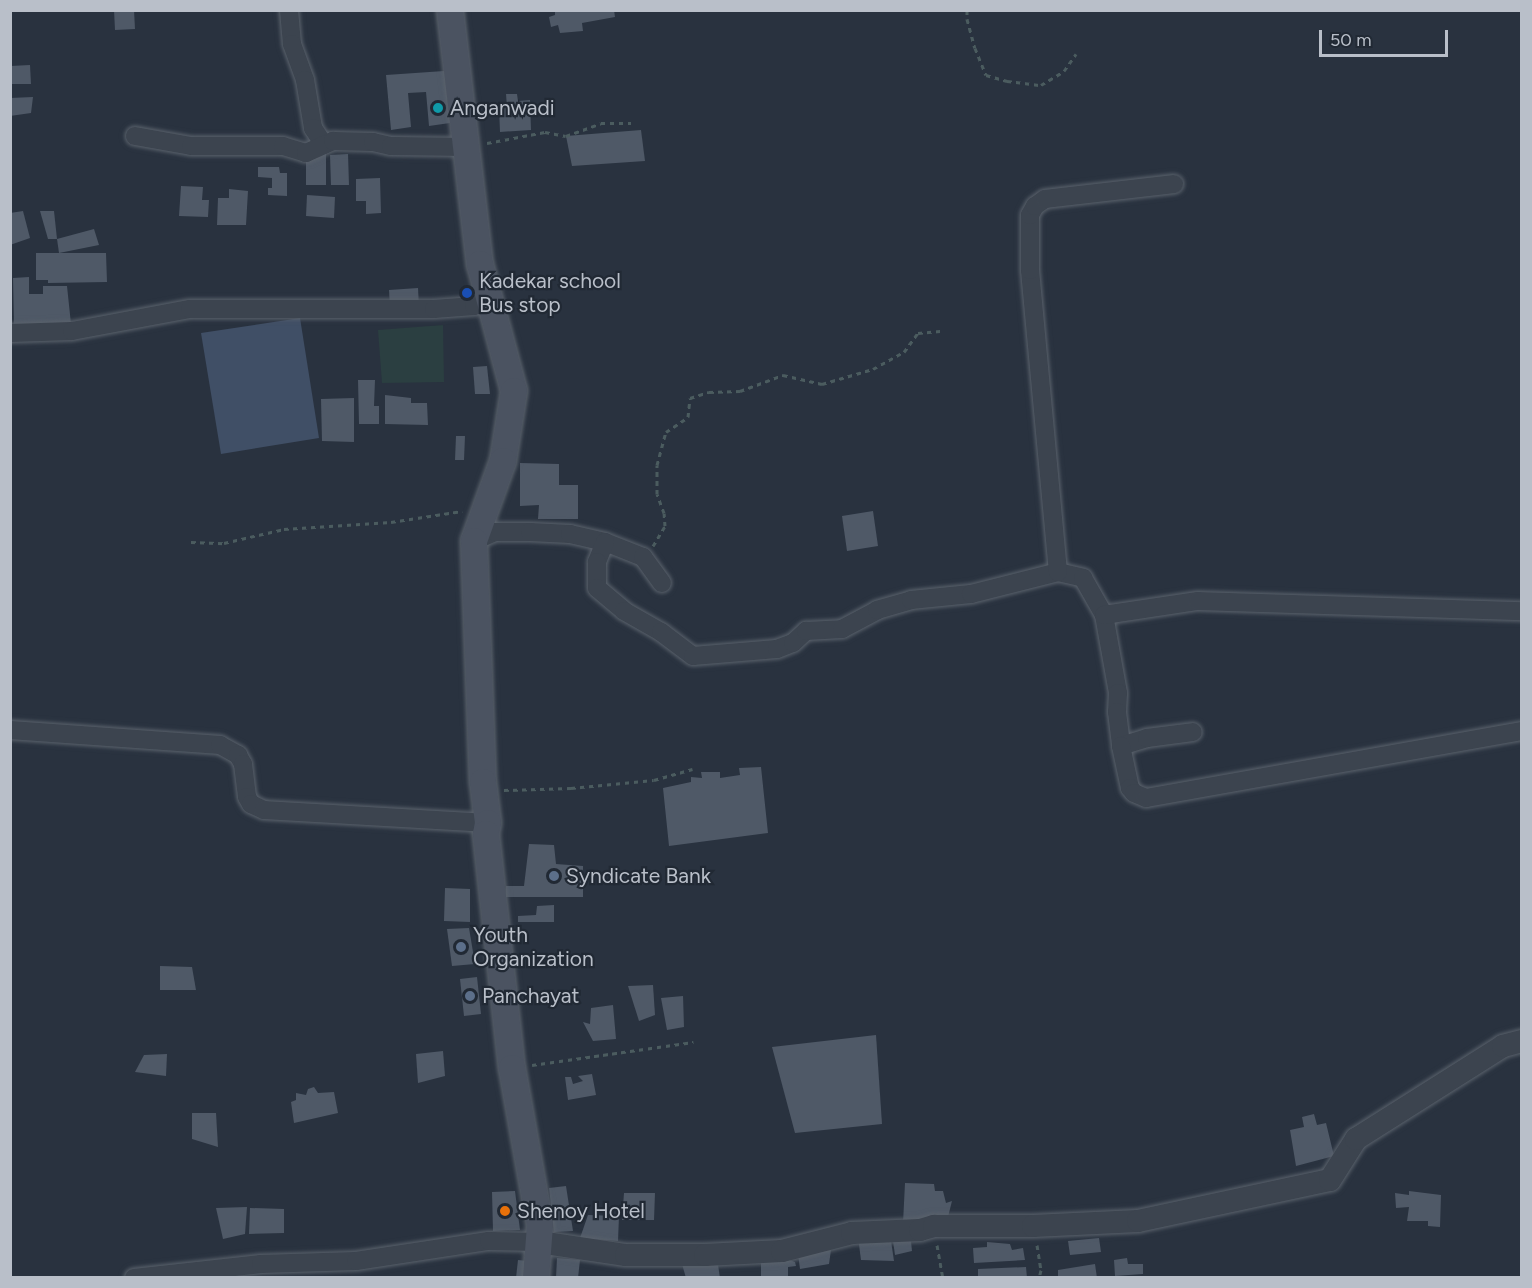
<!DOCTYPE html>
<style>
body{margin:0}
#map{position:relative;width:1532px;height:1288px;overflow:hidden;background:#29323f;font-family:Figtree,sans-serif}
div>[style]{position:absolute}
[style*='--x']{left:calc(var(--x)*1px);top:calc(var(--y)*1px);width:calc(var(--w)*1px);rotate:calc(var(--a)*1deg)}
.green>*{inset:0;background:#2b3f41}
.water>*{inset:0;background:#404f66}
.building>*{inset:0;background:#4f5967}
.path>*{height:3px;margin-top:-1.5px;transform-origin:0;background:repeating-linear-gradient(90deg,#4b5c5f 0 4.5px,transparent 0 9px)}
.roads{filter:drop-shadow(0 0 2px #5a626c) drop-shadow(0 0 2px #5a626c)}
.minor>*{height:18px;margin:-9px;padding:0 9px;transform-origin:9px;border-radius:9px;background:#3c444f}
.tertiary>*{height:22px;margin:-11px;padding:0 11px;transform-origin:11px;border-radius:11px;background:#3c444f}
.secondary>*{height:26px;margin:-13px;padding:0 13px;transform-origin:13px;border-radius:13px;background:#4b5361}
.dots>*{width:16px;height:16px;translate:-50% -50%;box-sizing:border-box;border:3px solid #212934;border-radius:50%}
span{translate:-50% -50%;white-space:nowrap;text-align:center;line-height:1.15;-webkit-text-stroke:4.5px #212934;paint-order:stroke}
.poi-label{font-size:21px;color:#b9bfc9}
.left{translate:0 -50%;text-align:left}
.frame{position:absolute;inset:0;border:12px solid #b9bfc9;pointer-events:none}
.scale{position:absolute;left:1319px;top:30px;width:129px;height:27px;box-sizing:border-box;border:3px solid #b9bfc9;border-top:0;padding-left:8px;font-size:18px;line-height:21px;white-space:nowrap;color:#b9bfc9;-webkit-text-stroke:4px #212934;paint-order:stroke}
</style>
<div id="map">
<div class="green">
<div style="clip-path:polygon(443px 325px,444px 382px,382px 383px,378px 330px)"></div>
</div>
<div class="water">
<div style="clip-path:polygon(300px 318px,319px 438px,221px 454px,201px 333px)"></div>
</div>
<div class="building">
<div style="clip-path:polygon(114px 10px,134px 10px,135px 29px,115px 30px)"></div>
<div style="clip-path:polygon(555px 10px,614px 10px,615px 17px,582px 23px,583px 31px,560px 33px,558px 25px,551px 27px,549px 17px,555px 15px)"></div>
<div style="clip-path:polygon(30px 65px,31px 84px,10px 84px,10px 66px)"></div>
<div style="clip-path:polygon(444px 71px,450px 123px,429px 126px,426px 92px,408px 93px,411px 127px,391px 130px,386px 75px)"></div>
<div style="clip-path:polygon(506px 94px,517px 94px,518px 101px,530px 100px,531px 130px,500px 132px,499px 107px,507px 107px)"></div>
<div style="clip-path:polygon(33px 97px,31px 113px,10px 116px,10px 98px)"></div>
<div style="clip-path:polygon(641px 130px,645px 161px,572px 166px,566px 136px)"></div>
<div style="clip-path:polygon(306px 153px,326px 154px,326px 185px,306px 185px)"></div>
<div style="clip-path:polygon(348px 154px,349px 185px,331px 185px,330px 155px)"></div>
<div style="clip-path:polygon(258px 167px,279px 167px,280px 173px,287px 173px,287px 196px,268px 195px,268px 188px,272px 188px,272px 178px,258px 177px)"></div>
<div style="clip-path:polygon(380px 178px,381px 213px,366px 214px,366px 201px,356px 201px,356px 179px)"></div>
<div style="clip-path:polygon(181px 186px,203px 187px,202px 200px,209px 200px,208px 217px,179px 216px)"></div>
<div style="clip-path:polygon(229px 189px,248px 191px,246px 225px,217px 225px,218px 198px,229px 198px)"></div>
<div style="clip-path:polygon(307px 195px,335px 197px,334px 218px,306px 216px)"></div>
<div style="clip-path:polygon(23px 211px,30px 238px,10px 245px,10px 213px)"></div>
<div style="clip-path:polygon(40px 211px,54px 211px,57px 239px,48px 239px)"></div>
<div style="clip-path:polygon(94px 229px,99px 245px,59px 253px,57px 239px)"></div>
<div style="clip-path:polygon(36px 253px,106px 253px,107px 282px,48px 283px,48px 280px,36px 280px)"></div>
<div style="clip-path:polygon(29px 277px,29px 294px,43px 294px,43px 286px,67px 286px,71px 324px,14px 325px,13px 278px)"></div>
<div style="clip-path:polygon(418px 288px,419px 307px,390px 308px,389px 290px)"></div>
<div style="clip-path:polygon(487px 366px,490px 394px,475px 394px,473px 367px)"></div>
<div style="clip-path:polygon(358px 380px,375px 380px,374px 406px,379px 406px,379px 424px,359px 424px)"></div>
<div style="clip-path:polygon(385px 395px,411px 398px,411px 403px,427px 403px,428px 425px,385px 424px)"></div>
<div style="clip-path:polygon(354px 398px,354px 442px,322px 441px,321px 399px)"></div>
<div style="clip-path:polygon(456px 436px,465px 436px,464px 460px,455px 460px)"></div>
<div style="clip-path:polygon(520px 463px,559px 464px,559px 485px,578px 485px,578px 519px,538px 519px,539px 505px,520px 506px)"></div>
<div style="clip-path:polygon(873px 511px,878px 546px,847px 551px,842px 516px)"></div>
<div style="clip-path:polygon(761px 767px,768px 833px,669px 846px,663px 788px,691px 782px,691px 777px,702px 778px,701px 772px,720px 772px,720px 778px,740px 775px,739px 768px)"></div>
<div style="clip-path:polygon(529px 844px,554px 845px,556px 864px,583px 866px,583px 897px,506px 897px,506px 886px,524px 886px)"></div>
<div style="clip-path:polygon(445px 888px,470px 889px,470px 922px,444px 921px)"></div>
<div style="clip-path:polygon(554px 905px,554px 922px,518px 922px,518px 916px,536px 915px,537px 906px)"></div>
<div style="clip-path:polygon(469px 928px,475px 964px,452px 966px,447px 929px)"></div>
<div style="clip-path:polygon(160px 966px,192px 967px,196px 990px,160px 990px)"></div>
<div style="clip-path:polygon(477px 977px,481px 1014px,464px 1016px,460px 979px)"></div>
<div style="clip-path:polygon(653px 985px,655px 1015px,639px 1021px,628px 986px)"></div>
<div style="clip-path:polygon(683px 996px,684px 1027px,667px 1030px,661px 998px)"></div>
<div style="clip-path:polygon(613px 1005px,616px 1039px,593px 1041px,583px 1022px,590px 1024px,591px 1008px)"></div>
<div style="clip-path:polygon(876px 1035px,882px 1124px,795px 1133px,772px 1047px)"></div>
<div style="clip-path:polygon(443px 1051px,445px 1076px,418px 1083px,416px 1054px)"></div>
<div style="clip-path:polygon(167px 1054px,166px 1076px,135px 1072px,144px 1055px)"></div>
<div style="clip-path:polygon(592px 1074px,596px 1095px,568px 1100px,565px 1077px,571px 1077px,573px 1084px,583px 1081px,578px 1076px)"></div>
<div style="clip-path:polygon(314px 1087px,318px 1093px,334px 1092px,338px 1113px,294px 1123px,291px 1102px,296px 1100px,296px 1093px,306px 1095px,308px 1089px)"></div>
<div style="clip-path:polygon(192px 1113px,216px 1113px,218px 1147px,192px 1139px)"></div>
<div style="clip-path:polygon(1314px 1114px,1317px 1125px,1326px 1123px,1334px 1156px,1296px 1166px,1290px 1130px,1304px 1127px,1302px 1117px)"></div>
<div style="clip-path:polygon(905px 1183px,934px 1184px,935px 1191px,943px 1191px,946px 1203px,952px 1201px,948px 1217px,903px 1223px)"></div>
<div style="clip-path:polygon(566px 1186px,573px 1231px,554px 1232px,549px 1188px)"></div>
<div style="clip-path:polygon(515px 1191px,520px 1230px,493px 1231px,492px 1192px)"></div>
<div style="clip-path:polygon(1409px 1191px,1441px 1195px,1440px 1227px,1428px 1226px,1428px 1221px,1407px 1221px,1409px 1207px,1396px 1208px,1395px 1193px,1409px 1195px)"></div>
<div style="clip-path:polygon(624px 1193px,655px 1193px,654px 1220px,622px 1220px)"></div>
<div style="clip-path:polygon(247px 1207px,245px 1234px,223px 1239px,216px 1208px)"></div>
<div style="clip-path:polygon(250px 1208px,284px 1209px,284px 1233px,249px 1234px)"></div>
<div style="clip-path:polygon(588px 1215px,619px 1216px,618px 1241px,580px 1238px)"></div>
<div style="clip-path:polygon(910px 1232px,912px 1251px,895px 1255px,892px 1234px)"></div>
<div style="clip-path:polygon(890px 1234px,894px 1261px,861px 1260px,858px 1237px)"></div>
<div style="clip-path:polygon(1099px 1238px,1101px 1252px,1070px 1255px,1068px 1241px)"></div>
<div style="clip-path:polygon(987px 1242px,1010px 1244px,1012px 1250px,1023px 1248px,1025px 1260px,974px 1263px,973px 1248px,987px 1247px)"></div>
<div style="clip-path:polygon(831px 1250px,829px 1264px,800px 1269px,798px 1254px)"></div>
<div style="clip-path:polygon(557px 1258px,580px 1260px,578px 1278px,556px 1278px)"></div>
<div style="clip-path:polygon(717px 1258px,720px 1278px,686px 1278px,682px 1264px)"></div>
<div style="clip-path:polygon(784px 1258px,795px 1262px,796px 1266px,788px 1267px,788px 1278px,761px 1278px,761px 1260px)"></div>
<div style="clip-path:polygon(1127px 1258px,1128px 1264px,1143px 1264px,1143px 1274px,1115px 1276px,1114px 1260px)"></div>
<div style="clip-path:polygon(518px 1260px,537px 1262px,536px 1278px,516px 1278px)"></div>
<div style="clip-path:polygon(1095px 1264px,1097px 1278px,1058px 1278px,1058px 1270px)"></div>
<div style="clip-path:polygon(1026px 1267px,1027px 1278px,978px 1278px,978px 1269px)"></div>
</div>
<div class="path">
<div style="--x:967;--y:10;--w:9;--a:90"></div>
<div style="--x:967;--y:19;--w:30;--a:75"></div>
<div style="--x:975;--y:48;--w:29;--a:68"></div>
<div style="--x:986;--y:75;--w:22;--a:16"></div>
<div style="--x:1007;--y:81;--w:34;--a:7"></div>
<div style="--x:1041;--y:85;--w:27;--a:-31"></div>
<div style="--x:1064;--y:71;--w:21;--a:-55"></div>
<div style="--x:487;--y:143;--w:59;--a:-10.7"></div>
<div style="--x:545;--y:132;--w:21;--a:11"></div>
<div style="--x:566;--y:136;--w:37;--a:-20"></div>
<div style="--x:601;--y:123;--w:30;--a:0"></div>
<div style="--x:191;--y:542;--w:33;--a:2"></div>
<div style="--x:224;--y:543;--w:62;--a:-13.1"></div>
<div style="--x:284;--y:529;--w:107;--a:-3.7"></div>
<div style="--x:391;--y:522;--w:72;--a:-8.8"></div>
<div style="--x:653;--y:546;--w:23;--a:-59"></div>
<div style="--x:665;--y:526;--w:13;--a:-94"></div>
<div style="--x:664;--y:513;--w:20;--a:-110"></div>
<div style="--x:657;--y:494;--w:29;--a:-90"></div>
<div style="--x:657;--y:465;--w:34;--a:-75"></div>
<div style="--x:666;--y:432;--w:27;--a:-34"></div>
<div style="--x:688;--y:417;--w:19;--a:-84"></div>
<div style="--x:690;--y:398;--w:20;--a:-18"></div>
<div style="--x:709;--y:392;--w:31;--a:-2"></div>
<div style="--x:740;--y:391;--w:46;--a:-20.4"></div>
<div style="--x:783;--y:375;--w:40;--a:13"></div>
<div style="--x:822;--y:384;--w:53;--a:-16.4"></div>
<div style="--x:873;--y:369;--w:35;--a:-29"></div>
<div style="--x:904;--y:352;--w:24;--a:-54"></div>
<div style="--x:918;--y:333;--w:25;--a:-5"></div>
<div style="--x:504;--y:790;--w:67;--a:-1.7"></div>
<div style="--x:571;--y:788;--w:83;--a:-5.5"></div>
<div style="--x:654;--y:780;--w:40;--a:-16"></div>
<div style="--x:532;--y:1065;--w:163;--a:-8.1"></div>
<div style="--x:937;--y:1245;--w:34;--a:80"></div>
<div style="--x:1037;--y:1245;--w:25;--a:81"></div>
<div style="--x:1041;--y:1270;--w:8;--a:104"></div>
</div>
<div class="roads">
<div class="minor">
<div style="--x:289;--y:10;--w:34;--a:85"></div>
<div style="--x:292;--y:44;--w:38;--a:70"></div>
<div style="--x:305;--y:80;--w:49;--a:80.5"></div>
<div style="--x:313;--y:128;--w:20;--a:57"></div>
<div style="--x:135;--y:136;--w:57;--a:10.1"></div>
<div style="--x:191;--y:146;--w:92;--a:0"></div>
<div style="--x:283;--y:146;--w:24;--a:17"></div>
<div style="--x:306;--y:153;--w:30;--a:-24"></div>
<div style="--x:333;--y:141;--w:40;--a:1.4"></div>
<div style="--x:373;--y:142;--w:18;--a:13"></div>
<div style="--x:391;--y:146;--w:77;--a:0.7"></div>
<div style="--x:10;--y:333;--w:62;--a:-1.8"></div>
<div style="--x:72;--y:331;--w:120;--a:-10.6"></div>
<div style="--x:190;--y:309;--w:244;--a:0"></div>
<div style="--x:434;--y:309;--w:40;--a:-4.3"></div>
<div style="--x:474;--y:306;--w:17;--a:-31"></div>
<div style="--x:474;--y:541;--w:23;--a:-23"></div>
<div style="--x:495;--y:532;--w:35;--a:0"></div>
<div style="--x:530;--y:532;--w:40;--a:2.9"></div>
<div style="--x:570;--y:534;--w:36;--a:13"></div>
<div style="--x:605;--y:542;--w:41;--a:21.5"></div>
<div style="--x:643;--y:557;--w:32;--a:54"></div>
<div style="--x:605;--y:542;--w:22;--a:112"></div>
<div style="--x:597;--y:562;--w:26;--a:90"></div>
<div style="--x:597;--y:588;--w:35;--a:40"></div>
<div style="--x:624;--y:611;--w:43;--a:29.6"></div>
<div style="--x:661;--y:632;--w:40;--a:37"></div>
<div style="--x:693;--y:656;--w:84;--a:-4.8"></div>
<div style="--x:777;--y:649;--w:17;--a:-21"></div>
<div style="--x:793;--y:643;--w:18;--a:-43"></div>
<div style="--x:806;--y:631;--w:36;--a:-3"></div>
<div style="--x:842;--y:629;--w:40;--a:-28"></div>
<div style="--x:877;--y:610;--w:35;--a:-16"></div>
<div style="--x:911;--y:600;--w:60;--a:-5.7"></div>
<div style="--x:971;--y:594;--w:90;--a:-14.2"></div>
<div style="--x:1058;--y:572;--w:26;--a:13"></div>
<div style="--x:1083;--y:578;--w:43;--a:60.4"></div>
<div style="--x:1104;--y:615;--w:79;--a:79.8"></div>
<div style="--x:1118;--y:693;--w:19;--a:93"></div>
<div style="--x:1117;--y:712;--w:34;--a:83"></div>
<div style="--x:1121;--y:746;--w:27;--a:-17"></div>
<div style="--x:1147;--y:738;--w:46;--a:-7.4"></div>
<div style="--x:1058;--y:572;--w:303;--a:-95.3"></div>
<div style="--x:1030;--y:270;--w:55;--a:-90"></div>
<div style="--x:1030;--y:215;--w:10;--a:-61"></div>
<div style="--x:1035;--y:206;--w:12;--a:-35"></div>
<div style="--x:1045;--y:199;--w:130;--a:-6.6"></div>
<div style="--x:1104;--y:615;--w:95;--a:-8.5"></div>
<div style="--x:1198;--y:601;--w:324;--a:1.8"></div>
<div style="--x:10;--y:730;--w:211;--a:4.1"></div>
<div style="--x:220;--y:745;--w:21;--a:29"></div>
<div style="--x:238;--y:755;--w:10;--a:61"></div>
<div style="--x:243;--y:764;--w:33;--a:83"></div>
<div style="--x:247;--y:797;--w:8;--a:60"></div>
<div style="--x:251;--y:804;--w:14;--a:25"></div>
<div style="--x:264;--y:810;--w:224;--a:3.3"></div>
<div style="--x:1121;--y:746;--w:43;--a:77.9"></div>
<div style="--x:1130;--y:788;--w:6;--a:51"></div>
<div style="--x:1134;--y:793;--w:13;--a:23"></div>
<div style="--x:1146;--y:798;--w:382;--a:-10.1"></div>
<div style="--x:134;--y:1278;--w:128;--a:-6.3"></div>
<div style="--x:261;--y:1264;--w:95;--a:-1.8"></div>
<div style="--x:356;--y:1261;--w:134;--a:-8.6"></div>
<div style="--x:489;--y:1241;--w:50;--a:1.1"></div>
</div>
<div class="tertiary">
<div style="--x:539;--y:1242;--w:88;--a:8.5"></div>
<div style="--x:626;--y:1255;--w:79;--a:0"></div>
<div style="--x:705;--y:1255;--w:77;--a:-3"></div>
<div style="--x:782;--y:1251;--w:72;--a:-14.4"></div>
<div style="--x:852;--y:1233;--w:68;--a:-2.5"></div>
<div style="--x:920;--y:1230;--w:15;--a:-16"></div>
<div style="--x:934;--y:1226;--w:99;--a:0"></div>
<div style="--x:1033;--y:1226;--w:105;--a:-2.7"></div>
<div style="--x:1138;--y:1221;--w:196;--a:-12.1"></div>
<div style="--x:1330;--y:1180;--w:49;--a:-57.6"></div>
<div style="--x:1356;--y:1139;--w:174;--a:-32.3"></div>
<div style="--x:1503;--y:1046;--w:20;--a:-15"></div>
</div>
<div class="secondary">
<div style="--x:450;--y:10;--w:256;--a:83.3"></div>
<div style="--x:480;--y:264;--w:131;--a:75"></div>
<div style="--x:514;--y:391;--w:71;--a:98.9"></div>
<div style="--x:503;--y:461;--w:85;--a:109.9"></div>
<div style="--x:474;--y:541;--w:241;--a:87.9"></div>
<div style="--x:483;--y:782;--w:41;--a:83"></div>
<div style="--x:488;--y:823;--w:11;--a:100"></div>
<div style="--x:486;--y:834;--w:235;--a:83.7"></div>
<div style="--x:512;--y:1068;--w:159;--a:79.9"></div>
<div style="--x:540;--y:1225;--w:53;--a:94.3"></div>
</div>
</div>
<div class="dots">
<div style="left:438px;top:108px;background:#0f9aa8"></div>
<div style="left:467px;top:293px;background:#1a4fb4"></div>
<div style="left:554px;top:876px;background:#5c6f8a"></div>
<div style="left:461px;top:947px;background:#5c6f8a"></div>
<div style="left:470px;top:996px;background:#5c6f8a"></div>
<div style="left:505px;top:1211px;background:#e8710a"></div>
</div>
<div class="poi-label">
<span class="left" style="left:450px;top:108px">Anganwadi</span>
<span class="left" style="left:479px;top:293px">Kadekar school<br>Bus stop</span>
<span class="left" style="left:566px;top:876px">Syndicate Bank</span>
<span class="left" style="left:473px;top:947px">Youth<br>Organization</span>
<span class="left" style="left:482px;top:996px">Panchayat</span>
<span class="left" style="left:517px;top:1211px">Shenoy Hotel</span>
</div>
<div class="frame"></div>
<div class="scale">50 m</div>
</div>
